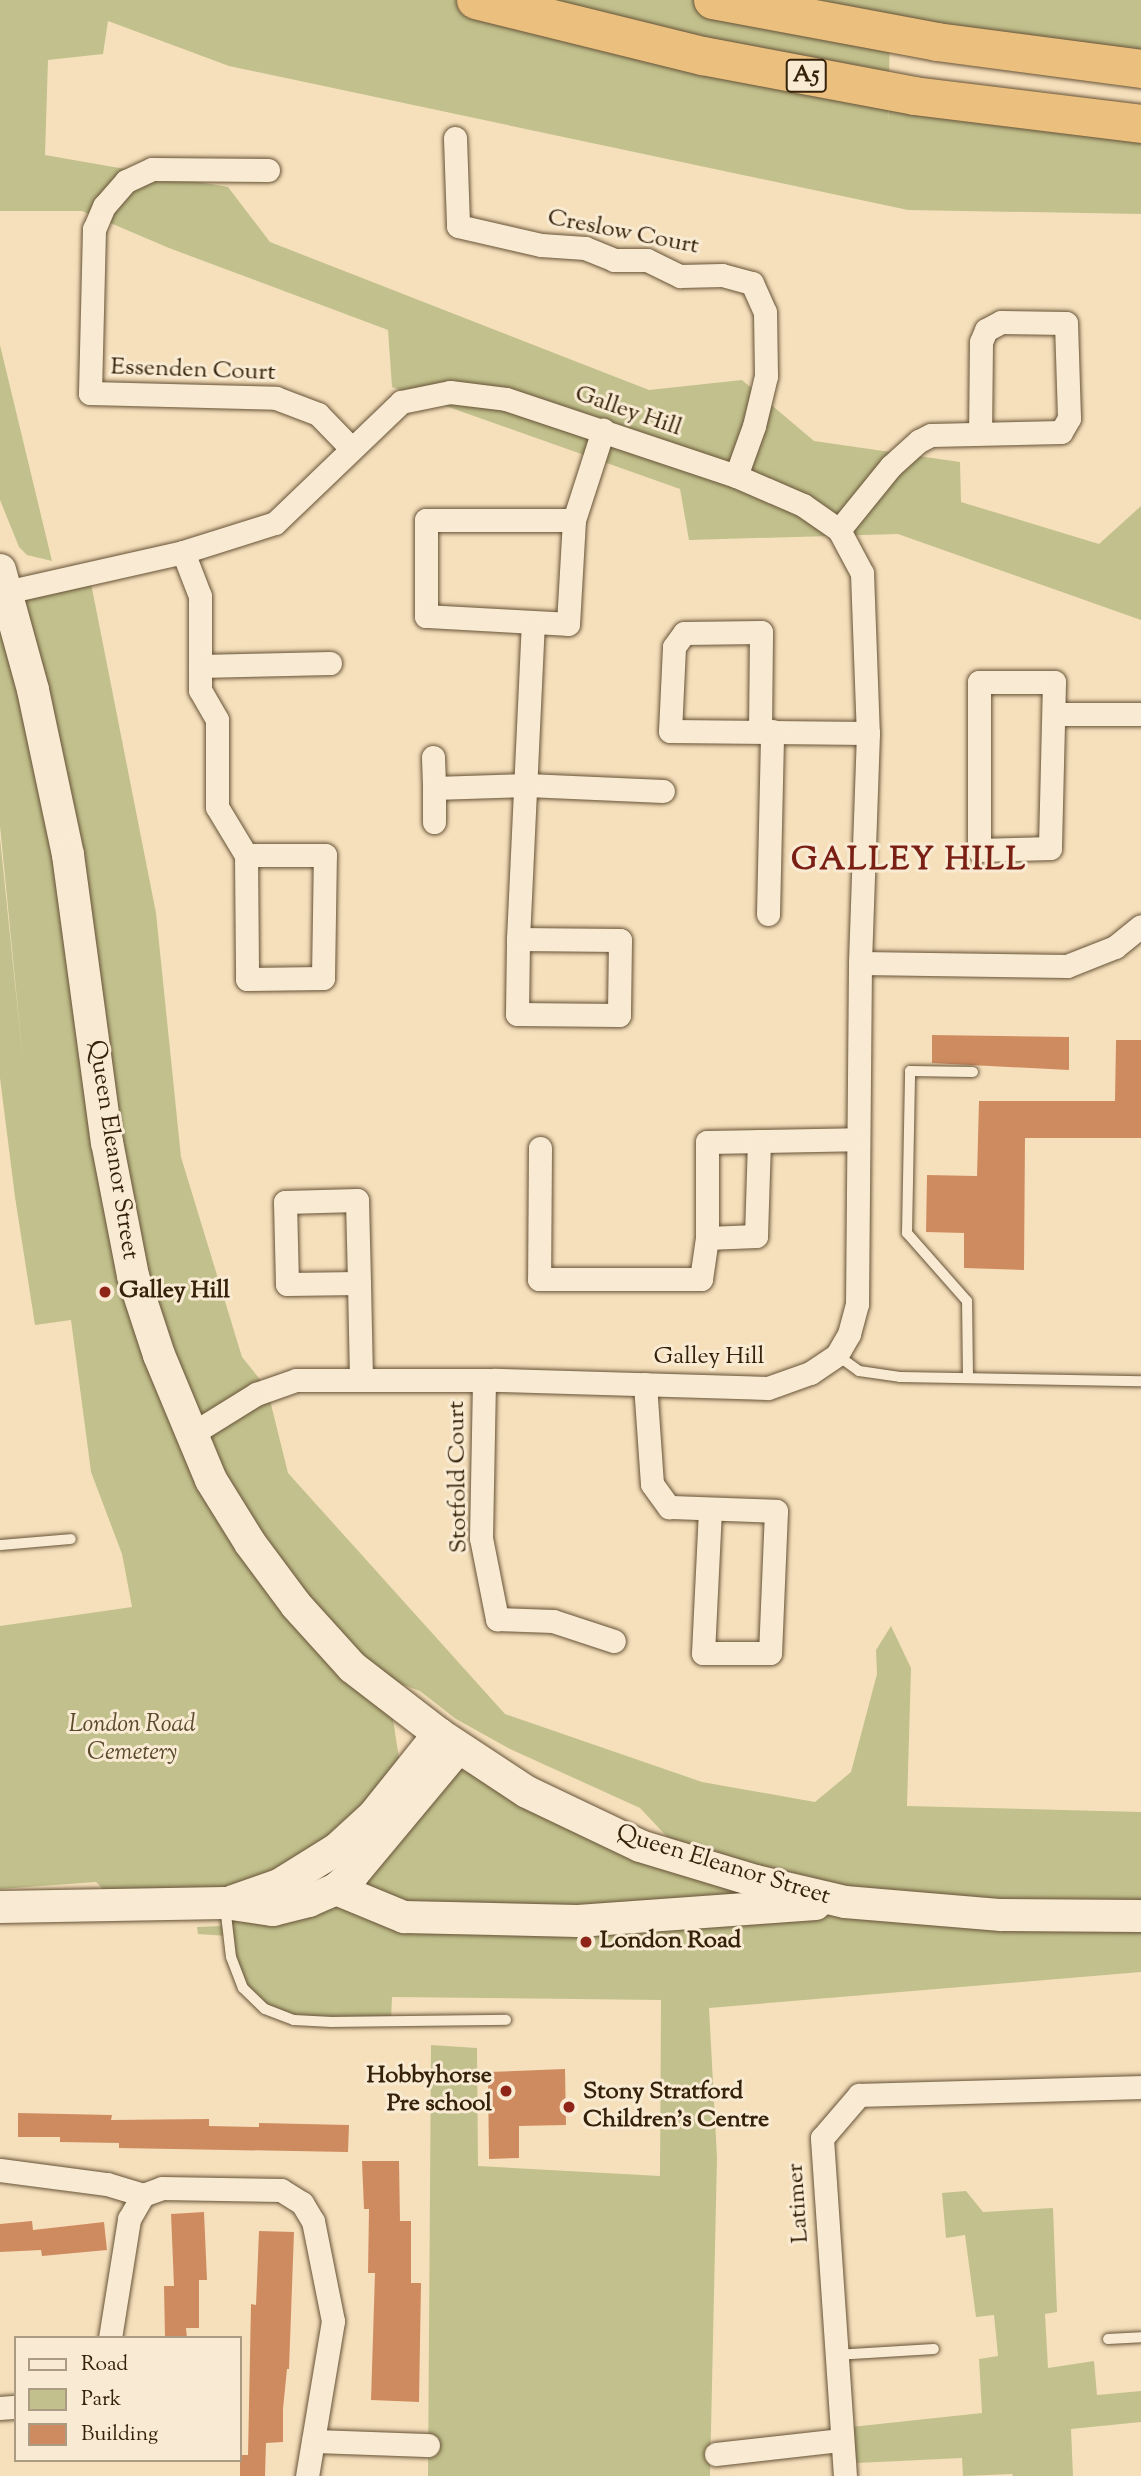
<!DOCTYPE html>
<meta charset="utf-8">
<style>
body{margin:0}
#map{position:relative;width:1141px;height:2476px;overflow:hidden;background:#f6e0bc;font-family:"Sorts Mill Goudy",serif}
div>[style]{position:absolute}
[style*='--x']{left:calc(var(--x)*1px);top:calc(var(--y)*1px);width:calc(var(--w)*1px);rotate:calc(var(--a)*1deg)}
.green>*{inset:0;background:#c2c18d}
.building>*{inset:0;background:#cf8b60}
.roads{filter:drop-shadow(0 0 2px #665237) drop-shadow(0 0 2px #665237)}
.lane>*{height:10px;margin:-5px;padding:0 5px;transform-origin:5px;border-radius:5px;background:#f9ebd3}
.street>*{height:23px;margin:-11.5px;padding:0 11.5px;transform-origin:11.5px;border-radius:11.5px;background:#f9ebd3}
.secondary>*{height:32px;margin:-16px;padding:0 16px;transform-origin:16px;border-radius:16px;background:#f9ebd3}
.highway>*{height:38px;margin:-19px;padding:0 19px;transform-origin:19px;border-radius:19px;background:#ebc07e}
.dots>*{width:19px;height:19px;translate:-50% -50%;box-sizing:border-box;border:4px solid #f9ebd3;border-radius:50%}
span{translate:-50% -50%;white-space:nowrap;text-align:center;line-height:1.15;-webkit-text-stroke:6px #f9ebd3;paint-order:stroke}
.shield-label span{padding:2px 5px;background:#f9ebd3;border:2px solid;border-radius:5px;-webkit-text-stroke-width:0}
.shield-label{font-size:23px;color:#36220b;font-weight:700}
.street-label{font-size:24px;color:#36220b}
.poi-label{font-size:24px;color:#36220b;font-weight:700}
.left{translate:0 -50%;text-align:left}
.right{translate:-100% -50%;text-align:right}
.park-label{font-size:24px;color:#594a2c;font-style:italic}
.district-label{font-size:32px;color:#7a1f14;font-weight:700;letter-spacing:2px}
.legend{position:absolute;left:14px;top:2336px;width:228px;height:126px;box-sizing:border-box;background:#f9ebd3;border:2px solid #ab9b83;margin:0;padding:9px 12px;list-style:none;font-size:21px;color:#36220b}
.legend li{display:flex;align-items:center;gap:14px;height:35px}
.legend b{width:35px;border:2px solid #ab9b83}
</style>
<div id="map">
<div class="green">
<div style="clip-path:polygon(0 0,1141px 0,1141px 69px,890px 34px,888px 121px,890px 91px,1141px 124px,1141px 214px,908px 210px,229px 66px,108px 21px,103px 54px,48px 60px,45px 155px,228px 187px,270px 242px,649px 390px,742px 380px,814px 441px,960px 462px,961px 502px,1099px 544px,1141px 506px,1141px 620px,898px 534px,689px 540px,680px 489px,392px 387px,388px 330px,169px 248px,82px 211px,0 211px)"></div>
<div style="clip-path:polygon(0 345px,52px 561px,27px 555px,19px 547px,0 500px)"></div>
<div style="clip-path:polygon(0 570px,7px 592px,89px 573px,156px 913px,181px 1157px,242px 1357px,267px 1388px,288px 1473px,505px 1714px,702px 1782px,815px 1802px,851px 1772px,877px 1674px,876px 1650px,891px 1626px,911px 1668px,907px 1806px,1141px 1812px,1141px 1972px,709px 2008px,717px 2157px,710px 2476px,428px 2476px,431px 2045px,477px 2048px,478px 2166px,660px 2176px,661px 2000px,392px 1997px,391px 2022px,332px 2022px,265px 2009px,243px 1988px,228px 1936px,198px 1934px,197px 1927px,220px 1926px,337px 1859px,356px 1908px,660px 1908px,398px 1903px,358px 1885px,455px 1768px,527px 1792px,689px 1860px,640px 1808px,510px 1749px,456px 1719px,420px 1691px,354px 1667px,393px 1719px,400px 1765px,374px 1803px,293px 1867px,224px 1891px,104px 1897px,102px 1888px,96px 1882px,0 1889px,0 1626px,132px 1607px,122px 1554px,91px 1472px,71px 1320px,35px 1325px,15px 1197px,0 1078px,0 838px,23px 1061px,0 826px)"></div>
<div style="clip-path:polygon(966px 2191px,983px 2212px,1053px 2208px,1057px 2312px,1045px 2314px,1048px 2368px,1094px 2361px,1097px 2395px,1141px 2391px,1141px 2422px,1071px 2429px,1073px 2476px,1013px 2476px,1012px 2474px,963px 2476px,962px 2458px,857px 2463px,851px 2427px,982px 2413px,979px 2359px,998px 2356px,994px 2315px,976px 2317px,965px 2235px,946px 2238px,942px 2193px)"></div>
</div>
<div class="building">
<div style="clip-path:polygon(932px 1035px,1069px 1037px,1069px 1070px,932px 1063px)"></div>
<div style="clip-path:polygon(1116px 1040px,1141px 1040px,1141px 1138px,1025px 1138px,1024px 1270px,964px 1268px,964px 1233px,926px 1232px,927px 1175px,977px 1176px,979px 1101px,1115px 1101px)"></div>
<div style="clip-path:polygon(565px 2069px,566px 2125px,519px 2126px,519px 2158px,489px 2159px,488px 2072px)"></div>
<div style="clip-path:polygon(18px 2113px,112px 2115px,111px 2120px,209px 2119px,209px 2126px,259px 2127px,259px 2123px,349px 2125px,348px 2152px,119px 2148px,119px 2143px,60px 2142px,60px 2137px,18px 2137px)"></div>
<div style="clip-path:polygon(362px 2161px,399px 2161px,400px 2221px,411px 2221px,411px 2283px,421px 2283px,419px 2402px,371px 2400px,375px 2273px,368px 2273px,369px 2209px,364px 2209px)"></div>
<div style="clip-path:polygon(204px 2212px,207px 2280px,199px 2280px,199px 2328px,186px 2328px,187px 2338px,165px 2338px,164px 2286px,174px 2286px,171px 2214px)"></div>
<div style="clip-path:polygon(32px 2221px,33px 2230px,104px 2222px,107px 2250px,42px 2256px,41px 2250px,0 2252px,0 2224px)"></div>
<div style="clip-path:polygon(259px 2231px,294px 2232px,289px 2369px,287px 2369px,283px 2409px,283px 2442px,266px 2443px,265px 2476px,240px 2476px,240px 2455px,248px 2455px,251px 2304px,256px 2305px)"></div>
</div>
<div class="roads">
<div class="lane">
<div style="--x:837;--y:1355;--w:27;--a:36"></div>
<div style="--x:859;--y:1371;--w:41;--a:8.3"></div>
<div style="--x:900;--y:1377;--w:241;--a:1"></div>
<div style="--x:968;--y:1378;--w:77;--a:-90.7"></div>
<div style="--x:967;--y:1301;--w:91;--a:-131.4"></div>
<div style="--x:907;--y:1233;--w:162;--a:-88.9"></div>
<div style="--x:910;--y:1071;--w:63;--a:0.9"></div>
<div style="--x:0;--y:1545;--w:71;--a:-4.8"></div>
<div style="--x:225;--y:1906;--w:51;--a:83.3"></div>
<div style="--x:231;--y:1957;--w:33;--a:69"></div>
<div style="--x:243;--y:1988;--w:30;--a:44"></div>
<div style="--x:265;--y:2009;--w:31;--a:21"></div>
<div style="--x:294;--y:2020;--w:38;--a:3"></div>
<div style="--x:332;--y:2022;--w:174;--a:-0.7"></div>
<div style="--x:1108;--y:2339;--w:33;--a:-3"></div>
<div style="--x:835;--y:2355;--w:99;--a:-3.5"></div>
</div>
<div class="street">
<div style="--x:455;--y:138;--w:88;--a:88"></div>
<div style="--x:458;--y:226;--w:85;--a:12.9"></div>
<div style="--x:541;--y:245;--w:44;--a:3.9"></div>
<div style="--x:585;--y:248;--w:31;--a:22"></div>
<div style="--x:614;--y:260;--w:33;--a:0"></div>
<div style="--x:647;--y:260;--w:37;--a:26"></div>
<div style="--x:680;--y:276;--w:42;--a:-1.4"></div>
<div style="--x:722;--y:275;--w:31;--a:15"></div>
<div style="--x:752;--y:283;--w:32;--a:66"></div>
<div style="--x:765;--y:312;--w:64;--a:89.1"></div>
<div style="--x:766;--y:376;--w:51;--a:103.5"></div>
<div style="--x:754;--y:426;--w:53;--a:109.8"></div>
<div style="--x:268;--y:170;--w:116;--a:-179.5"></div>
<div style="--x:152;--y:169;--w:29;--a:155"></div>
<div style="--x:126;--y:181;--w:33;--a:131"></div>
<div style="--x:104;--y:206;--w:25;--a:113"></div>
<div style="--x:94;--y:229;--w:164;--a:91.4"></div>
<div style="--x:90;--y:393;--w:186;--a:1.5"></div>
<div style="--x:276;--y:398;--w:45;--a:20.9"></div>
<div style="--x:318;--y:414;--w:46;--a:45.9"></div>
<div style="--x:574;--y:520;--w:148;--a:180"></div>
<div style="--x:426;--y:520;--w:96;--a:90"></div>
<div style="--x:426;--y:616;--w:142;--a:3.2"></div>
<div style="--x:568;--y:624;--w:104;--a:-86.7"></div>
<div style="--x:574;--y:520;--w:95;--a:-72.1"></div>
<div style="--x:839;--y:530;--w:82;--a:-50.9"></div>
<div style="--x:891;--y:466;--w:38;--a:-42"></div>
<div style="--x:919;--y:441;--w:13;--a:-27"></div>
<div style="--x:931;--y:435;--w:130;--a:-1.3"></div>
<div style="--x:1061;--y:432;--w:16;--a:-60"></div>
<div style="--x:1069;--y:418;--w:95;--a:-91.8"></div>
<div style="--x:1066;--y:323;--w:65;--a:-179.1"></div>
<div style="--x:1001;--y:322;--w:17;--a:152"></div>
<div style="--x:986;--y:330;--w:13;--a:113"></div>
<div style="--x:981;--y:342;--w:91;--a:90.6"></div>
<div style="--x:183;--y:552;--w:47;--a:68.9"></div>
<div style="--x:200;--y:596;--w:94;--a:90"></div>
<div style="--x:200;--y:690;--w:34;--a:60"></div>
<div style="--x:217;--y:720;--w:87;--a:90"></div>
<div style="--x:217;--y:807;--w:56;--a:58.9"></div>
<div style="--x:246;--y:855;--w:124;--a:89.5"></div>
<div style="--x:247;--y:979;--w:76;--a:-0.8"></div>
<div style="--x:323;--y:978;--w:123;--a:-89.1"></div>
<div style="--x:325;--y:855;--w:79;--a:180"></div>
<div style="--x:6;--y:592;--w:181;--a:-12.7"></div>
<div style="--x:183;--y:552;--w:96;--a:-17.5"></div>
<div style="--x:275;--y:523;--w:175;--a:-43.8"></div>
<div style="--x:401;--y:402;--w:50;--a:-11.5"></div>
<div style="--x:450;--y:392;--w:56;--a:7.1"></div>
<div style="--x:506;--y:399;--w:243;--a:18.5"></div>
<div style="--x:736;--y:476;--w:73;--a:23.4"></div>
<div style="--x:803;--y:505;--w:44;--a:34.8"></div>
<div style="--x:839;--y:530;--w:49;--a:61.9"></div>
<div style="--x:862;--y:573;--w:160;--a:87.9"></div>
<div style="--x:868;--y:733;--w:230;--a:92"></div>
<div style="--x:860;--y:963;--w:341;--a:90.5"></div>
<div style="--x:857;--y:1304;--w:31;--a:105"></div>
<div style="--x:849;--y:1334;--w:24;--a:120"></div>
<div style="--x:837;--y:1355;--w:32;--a:146"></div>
<div style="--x:810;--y:1373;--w:45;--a:160.3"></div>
<div style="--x:768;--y:1388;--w:275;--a:-178.3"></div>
<div style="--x:493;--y:1380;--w:197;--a:180"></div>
<div style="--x:296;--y:1380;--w:42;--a:160.7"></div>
<div style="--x:256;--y:1394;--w:78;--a:148.2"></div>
<div style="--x:200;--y:666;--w:130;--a:-1.3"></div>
<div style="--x:979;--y:682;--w:75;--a:0"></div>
<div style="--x:1054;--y:682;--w:166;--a:91.4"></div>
<div style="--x:1050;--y:848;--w:71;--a:178.4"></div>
<div style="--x:979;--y:850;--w:168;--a:-90"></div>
<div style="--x:1055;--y:714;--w:86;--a:0"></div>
<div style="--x:760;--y:731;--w:99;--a:-89.4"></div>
<div style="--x:761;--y:632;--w:77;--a:179.3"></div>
<div style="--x:684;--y:633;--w:17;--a:126"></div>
<div style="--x:674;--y:647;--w:84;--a:92.7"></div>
<div style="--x:670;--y:731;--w:198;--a:0.6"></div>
<div style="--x:433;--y:757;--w:31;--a:88"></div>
<div style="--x:434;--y:788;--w:93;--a:-1.8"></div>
<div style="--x:527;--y:785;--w:136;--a:2.5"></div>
<div style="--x:434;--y:788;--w:34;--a:90"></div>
<div style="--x:768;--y:914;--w:183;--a:-88.7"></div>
<div style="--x:518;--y:939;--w:102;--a:0.6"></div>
<div style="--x:620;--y:940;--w:75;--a:90.8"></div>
<div style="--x:619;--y:1015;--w:102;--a:-179.4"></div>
<div style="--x:517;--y:1014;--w:75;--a:-89.2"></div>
<div style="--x:518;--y:939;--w:315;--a:-87.3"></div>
<div style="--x:860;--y:963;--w:207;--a:0.8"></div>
<div style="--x:1067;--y:966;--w:52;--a:-21.6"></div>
<div style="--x:1115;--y:947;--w:33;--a:-39"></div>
<div style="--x:540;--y:1148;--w:131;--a:90.4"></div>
<div style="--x:539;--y:1279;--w:162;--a:0"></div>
<div style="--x:701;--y:1279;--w:41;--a:-81.7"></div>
<div style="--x:707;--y:1238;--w:96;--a:-90"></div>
<div style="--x:707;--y:1142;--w:151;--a:-1.1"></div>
<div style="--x:707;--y:1238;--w:49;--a:-2.3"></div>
<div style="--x:756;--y:1236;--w:95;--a:-88.2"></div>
<div style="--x:359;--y:1283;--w:72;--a:179.2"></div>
<div style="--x:287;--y:1284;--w:82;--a:-91.4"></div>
<div style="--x:285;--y:1202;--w:72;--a:-1.6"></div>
<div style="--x:357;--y:1200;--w:83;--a:88.6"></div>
<div style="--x:359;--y:1283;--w:97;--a:88.8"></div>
<div style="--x:484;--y:1381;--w:157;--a:91.1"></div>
<div style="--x:481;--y:1538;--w:83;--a:78.8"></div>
<div style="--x:497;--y:1619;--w:56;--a:2"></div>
<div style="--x:553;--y:1621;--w:64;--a:18.2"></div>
<div style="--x:645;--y:1384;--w:100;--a:86"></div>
<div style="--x:652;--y:1484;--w:29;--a:54"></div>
<div style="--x:669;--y:1507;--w:107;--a:2.1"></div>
<div style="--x:776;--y:1511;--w:142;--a:92.4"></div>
<div style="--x:770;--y:1653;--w:67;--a:180"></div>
<div style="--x:703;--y:1653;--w:143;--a:-87.2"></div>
<div style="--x:0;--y:2170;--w:108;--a:7.5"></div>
<div style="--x:107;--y:2184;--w:38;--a:17"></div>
<div style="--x:143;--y:2195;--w:20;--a:-20"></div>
<div style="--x:162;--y:2188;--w:119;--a:1"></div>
<div style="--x:281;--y:2190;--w:25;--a:32"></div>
<div style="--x:302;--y:2203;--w:21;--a:59"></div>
<div style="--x:313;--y:2221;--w:102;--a:78.7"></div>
<div style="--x:333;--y:2321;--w:157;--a:99.5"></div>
<div style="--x:110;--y:2338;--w:121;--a:-80.9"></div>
<div style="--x:129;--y:2219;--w:28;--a:-60"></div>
<div style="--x:0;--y:2408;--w:16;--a:-4"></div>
<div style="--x:313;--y:2441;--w:115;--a:2"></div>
<div style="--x:716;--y:2454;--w:126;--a:-6.4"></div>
<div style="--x:845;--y:2476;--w:339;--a:-93.9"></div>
<div style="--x:822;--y:2138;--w:57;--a:-49.3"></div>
<div style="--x:859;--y:2095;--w:282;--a:-1.6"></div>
</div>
<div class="secondary">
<div style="--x:0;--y:570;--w:124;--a:74.6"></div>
<div style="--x:33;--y:690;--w:169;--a:78"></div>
<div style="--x:68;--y:855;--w:290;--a:82.3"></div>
<div style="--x:107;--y:1142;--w:136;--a:79"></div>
<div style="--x:133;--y:1276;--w:83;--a:71.8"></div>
<div style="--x:159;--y:1355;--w:135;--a:67.4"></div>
<div style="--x:211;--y:1480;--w:74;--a:58.2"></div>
<div style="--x:250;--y:1543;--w:77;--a:53.4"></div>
<div style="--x:296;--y:1605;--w:84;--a:47.9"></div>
<div style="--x:352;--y:1667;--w:110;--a:37.6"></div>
<div style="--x:439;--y:1734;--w:105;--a:33.4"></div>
<div style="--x:527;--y:1792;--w:125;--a:25.5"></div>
<div style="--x:640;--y:1846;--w:121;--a:16.8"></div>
<div style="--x:756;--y:1881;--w:91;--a:13.3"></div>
<div style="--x:845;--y:1902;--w:157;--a:4.8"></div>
<div style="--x:1001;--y:1915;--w:140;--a:0.4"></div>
<div style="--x:336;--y:1889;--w:74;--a:22.4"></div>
<div style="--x:404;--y:1917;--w:174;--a:1.3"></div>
<div style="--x:578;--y:1921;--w:238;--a:-4.1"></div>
<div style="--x:233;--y:1901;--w:49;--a:-19.2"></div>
<div style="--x:279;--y:1885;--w:68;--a:-31.8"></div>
<div style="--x:337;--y:1849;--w:50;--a:-42.6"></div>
<div style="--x:374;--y:1815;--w:104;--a:-51.3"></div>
<div style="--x:0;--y:1907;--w:225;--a:-1"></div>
<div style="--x:225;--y:1903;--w:49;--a:8.3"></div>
<div style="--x:273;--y:1910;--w:37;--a:-14"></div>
<div style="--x:309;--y:1901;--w:30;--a:-24"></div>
<div style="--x:336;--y:1889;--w:23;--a:-41"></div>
<div style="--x:353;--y:1874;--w:164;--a:-50.2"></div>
</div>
<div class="highway">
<div style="--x:476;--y:0;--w:234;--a:13.9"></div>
<div style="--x:703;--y:56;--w:215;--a:10.7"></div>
<div style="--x:914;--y:96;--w:229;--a:7"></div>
<div style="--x:713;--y:0;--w:228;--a:10.6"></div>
<div style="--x:937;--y:42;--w:206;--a:7.5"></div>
</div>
</div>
<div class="dots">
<div style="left:105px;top:1292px;background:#8f2418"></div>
<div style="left:586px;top:1942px;background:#8f2418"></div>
<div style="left:506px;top:2091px;background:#8f2418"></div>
<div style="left:569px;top:2107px;background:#8f2418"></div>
</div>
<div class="shield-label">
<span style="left:806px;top:76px">A5</span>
</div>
<div class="street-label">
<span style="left:623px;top:233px;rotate:11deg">Creslow Court</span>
<span style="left:193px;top:371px;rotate:2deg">Essenden Court</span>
<span style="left:628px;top:412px;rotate:19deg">Galley Hill</span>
<span style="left:112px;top:1150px;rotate:81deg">Queen Eleanor Street</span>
<span style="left:709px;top:1358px">Galley Hill</span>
<span style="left:459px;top:1477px;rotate:-91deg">Stotfold Court</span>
<span style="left:723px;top:1866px;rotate:17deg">Queen Eleanor Street</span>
<span style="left:799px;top:2203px;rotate:-94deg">Latimer</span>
</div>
<div class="poi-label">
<span class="left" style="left:119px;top:1292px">Galley Hill</span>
<span class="left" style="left:600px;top:1942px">London Road</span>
<span class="right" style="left:492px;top:2091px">Hobbyhorse<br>Pre school</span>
<span class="left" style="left:583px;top:2107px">Stony Stratford<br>Children’s Centre</span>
</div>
<div class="park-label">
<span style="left:132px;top:1740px">London Road<br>Cemetery</span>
</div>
<div class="district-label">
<span style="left:909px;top:861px">GALLEY HILL</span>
</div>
<ul class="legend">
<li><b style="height:9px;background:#f9ebd3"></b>Road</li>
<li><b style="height:19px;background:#c2c18d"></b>Park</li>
<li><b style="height:19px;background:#cf8b60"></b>Building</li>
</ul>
</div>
